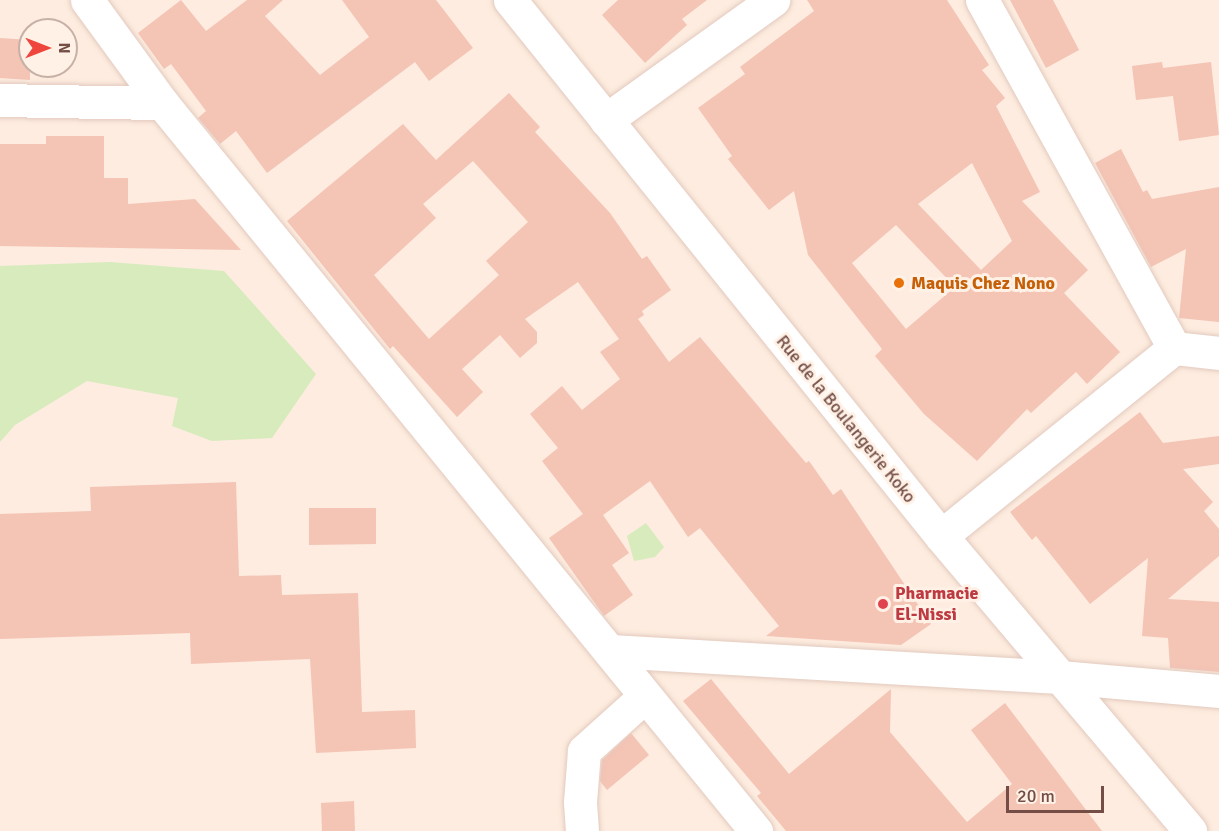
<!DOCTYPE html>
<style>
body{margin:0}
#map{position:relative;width:1219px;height:831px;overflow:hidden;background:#fdecdf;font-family:Signika,sans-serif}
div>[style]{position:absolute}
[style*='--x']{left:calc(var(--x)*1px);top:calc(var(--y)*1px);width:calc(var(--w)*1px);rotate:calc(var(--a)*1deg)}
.green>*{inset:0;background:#d7ebbd}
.building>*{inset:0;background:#f4c4b5}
.roads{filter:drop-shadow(0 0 2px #e3c9be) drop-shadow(0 0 2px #e3c9be)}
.street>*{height:33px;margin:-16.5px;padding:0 16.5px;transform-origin:16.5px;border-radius:16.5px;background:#fff}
.secondary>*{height:33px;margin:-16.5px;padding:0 16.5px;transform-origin:16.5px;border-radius:16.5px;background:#fff}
.dots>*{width:16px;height:16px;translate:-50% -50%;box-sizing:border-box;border:3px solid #fff1e6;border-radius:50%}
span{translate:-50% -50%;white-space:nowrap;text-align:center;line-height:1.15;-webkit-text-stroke:6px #fff1e6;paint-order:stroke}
.food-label{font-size:18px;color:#c56008;font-weight:700}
.left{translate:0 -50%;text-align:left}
.street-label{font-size:18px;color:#744e46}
.health-label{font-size:18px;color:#be3a42;font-weight:700}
.north{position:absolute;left:18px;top:18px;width:60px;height:60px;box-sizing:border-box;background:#fff1e6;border:2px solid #c7b0a6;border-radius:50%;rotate:90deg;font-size:16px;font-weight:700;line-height:24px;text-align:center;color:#744e46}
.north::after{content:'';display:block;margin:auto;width:21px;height:27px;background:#ee463d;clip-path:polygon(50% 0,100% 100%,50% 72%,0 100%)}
.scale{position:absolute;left:1006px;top:786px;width:98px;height:27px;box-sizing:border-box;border:3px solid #744e46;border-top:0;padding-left:8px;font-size:18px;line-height:21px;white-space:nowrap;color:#744e46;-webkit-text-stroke:4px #fff1e6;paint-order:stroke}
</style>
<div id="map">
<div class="green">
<div style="clip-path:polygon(110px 262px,224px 271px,316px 374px,272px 438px,212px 441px,172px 426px,178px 398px,87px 381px,15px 425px,0 442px,0 266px)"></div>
<div style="clip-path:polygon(646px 523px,664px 547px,655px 557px,634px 561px,627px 536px)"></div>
</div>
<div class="building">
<div style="clip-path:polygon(181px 0,206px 31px,247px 0,283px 0,265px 16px,320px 75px,369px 37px,342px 0,436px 0,473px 48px,429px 81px,415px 62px,267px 173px,236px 131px,220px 144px,198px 118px,206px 111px,171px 64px,164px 69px,138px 33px)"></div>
<div style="clip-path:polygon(618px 0,707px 0,682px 19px,687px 25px,645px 63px,602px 15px)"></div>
<div style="clip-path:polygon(evenodd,807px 0,947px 0,989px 65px,982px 70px,1005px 98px,996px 106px,1040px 192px,1022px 201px,1088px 270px,1064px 293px,1120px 352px,1087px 384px,1076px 372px,1031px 413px,1027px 409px,977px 461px,924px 414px,875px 356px,882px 349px,808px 255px,794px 191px,769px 210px,728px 159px,732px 156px,698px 108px,745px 74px,740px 67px,814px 11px,807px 0,972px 163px,1012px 241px,981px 270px,918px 204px,972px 163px,807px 0,896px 225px,955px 287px,906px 329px,852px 263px,896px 225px)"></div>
<div style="clip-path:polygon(1010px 0,1053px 0,1079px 50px,1046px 68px)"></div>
<div style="clip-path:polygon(0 38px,30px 40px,30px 80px,0 78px)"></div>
<div style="clip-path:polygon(1162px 62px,1163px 68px,1211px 62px,1219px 135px,1179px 141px,1173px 96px,1136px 100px,1132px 66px)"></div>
<div style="clip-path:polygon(evenodd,509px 93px,540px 127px,535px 132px,610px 213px,642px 259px,647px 256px,671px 290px,642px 311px,644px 315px,638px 319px,669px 362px,700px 337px,806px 463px,809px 461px,833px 495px,841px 489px,931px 624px,901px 645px,766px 636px,779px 626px,700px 528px,688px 537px,650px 481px,603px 515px,629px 553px,612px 565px,633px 595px,604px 616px,549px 538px,583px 514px,542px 461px,558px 448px,530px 414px,562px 386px,582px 410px,620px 379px,600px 352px,619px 339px,578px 282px,525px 319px,537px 332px,537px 343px,520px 358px,500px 335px,462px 369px,483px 392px,457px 417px,393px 346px,390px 349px,287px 221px,403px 124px,436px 160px,509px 93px,473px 161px,528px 222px,486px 261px,499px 275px,429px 339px,374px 275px,436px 218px,423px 204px,473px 161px)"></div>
<div style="clip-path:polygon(46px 136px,104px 136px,104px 178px,128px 178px,128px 204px,195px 199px,241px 250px,0 246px,0 144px,46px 144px)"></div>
<div style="clip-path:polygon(1121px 149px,1143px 192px,1147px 190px,1152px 199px,1219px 187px,1219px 322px,1179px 318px,1186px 249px,1151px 267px,1095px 163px)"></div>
<div style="clip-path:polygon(1140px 412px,1163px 443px,1219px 436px,1219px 464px,1183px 469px,1213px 502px,1204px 511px,1219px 529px,1219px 556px,1168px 599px,1219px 602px,1219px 672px,1170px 668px,1168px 638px,1142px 636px,1148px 558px,1090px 604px,1036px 536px,1032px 540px,1010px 512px)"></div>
<div style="clip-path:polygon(236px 482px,239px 576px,281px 575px,282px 595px,358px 593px,362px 712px,415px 710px,416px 748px,316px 753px,310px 659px,191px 664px,190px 633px,0 639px,0 514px,91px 511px,90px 487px)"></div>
<div style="clip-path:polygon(309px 508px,376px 508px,376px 544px,309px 545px)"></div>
<div style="clip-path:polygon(711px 679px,789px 774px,891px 689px,890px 732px,967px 822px,1012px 784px,971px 730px,1005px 703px,1102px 831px,786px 831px,757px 796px,761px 793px,683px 701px)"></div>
<div style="clip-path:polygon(631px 733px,649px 755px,607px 790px,600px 781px,602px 760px)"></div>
<div style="clip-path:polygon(354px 801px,355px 831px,322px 831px,321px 803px)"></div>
</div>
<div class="roads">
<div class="street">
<div style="--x:87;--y:0;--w:127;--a:53.9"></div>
<div style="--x:162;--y:103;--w:940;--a:50.79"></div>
<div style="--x:982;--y:0;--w:397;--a:61.1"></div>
<div style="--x:0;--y:100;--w:162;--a:1.1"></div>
<div style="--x:606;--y:120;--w:206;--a:-35.7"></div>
<div style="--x:941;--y:536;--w:299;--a:-38.9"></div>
<div style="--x:1174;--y:348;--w:45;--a:6.3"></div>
<div style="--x:610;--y:651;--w:451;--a:3.3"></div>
<div style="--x:582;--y:831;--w:29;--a:-94"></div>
<div style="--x:580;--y:802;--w:51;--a:-85.5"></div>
<div style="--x:584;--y:751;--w:82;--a:-42"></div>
</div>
<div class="secondary">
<div style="--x:510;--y:0;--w:688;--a:51.2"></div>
<div style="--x:941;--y:536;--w:386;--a:49.8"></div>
<div style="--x:1060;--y:677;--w:160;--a:5"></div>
</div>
</div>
<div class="dots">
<div style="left:899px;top:283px;background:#e8710a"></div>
<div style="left:883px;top:604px;background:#e0444e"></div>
</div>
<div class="food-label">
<span class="left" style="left:911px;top:283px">Maquis Chez Nono</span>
</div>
<div class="street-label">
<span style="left:846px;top:419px;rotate:51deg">Rue de la Boulangerie Koko</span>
</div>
<div class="health-label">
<span class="left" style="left:895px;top:604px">Pharmacie<br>El-Nissi</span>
</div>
<div class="north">N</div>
<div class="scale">20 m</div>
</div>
